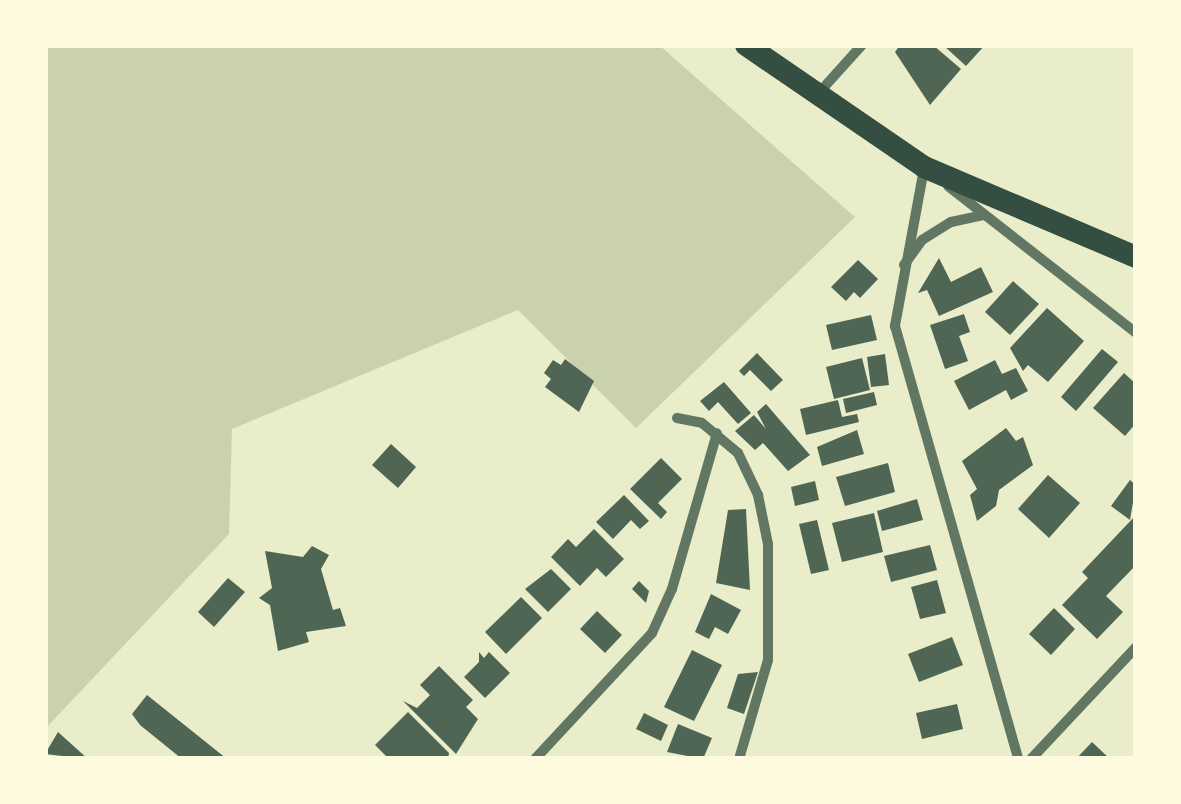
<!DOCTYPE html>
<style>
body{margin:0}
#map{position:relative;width:1181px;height:804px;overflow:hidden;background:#e9edc9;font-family:"Noto Sans",sans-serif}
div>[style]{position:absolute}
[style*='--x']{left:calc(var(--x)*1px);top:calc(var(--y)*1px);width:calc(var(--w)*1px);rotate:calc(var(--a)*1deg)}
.green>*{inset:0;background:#cad2ad}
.building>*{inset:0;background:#4f6655}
.minor>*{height:10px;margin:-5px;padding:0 5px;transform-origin:5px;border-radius:5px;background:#617663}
.primary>*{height:22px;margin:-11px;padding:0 11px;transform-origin:11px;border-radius:11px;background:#344e41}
span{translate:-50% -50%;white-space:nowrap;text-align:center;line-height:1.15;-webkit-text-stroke:8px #fefae0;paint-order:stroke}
.frame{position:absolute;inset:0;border:48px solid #fefae0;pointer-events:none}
</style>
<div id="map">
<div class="green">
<div style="clip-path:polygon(45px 45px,659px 45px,855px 217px,636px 428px,518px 310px,232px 429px,229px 534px,45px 729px)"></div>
</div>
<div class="building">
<div style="clip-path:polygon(900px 45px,933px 45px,961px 69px,930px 105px,895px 52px)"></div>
<div style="clip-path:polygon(943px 45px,985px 45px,966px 66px)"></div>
<div style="clip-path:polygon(939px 258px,951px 282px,981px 267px,993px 292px,939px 316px,927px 290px,918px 293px)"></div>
<div style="clip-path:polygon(858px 260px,878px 279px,860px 298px,854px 292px,846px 301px,831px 287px)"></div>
<div style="clip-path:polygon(1013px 281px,1039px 304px,1010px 335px,985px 312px)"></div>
<div style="clip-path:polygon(1047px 308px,1084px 341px,1048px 382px,1028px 365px,1023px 371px,1010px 348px)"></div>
<div style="clip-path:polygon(964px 314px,970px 332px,959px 336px,968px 361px,945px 369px,930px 325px)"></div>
<div style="clip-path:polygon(871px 315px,877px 340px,832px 350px,826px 325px)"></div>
<div style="clip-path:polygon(1102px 349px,1118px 362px,1076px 411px,1061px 397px)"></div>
<div style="clip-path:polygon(757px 353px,783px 380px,771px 391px,750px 370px,744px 376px,739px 371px)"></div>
<div style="clip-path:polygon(885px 354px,889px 385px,871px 387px,867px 357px)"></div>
<div style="clip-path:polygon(862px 358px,870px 390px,834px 399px,826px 367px)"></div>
<div style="clip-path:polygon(565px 359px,594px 381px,579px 412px,545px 387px,551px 379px,544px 373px,553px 360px,561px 365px)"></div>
<div style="clip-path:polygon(995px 360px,1002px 374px,1016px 368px,1028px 391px,1011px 400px,1006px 390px,969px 410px,954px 381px)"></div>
<div style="clip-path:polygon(1124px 373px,1136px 384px,1136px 423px,1125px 436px,1093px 408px)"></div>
<div style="clip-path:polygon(724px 382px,751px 413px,738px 424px,718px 402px,709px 411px,700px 401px)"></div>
<div style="clip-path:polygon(874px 392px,877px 405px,846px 413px,843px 399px)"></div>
<div style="clip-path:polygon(838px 400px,842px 417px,857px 414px,859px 422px,806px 435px,800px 409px)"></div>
<div style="clip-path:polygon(766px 404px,810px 455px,788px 471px,763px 443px,755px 450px,735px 431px,754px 415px,766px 429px,757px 412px)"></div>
<div style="clip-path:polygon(1006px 428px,1016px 441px,1023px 437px,1033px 465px,999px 490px,996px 506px,977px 521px,970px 495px,977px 489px,962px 461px)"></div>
<div style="clip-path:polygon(857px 430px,864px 454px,822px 466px,817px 447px)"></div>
<div style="clip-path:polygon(391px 444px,416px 467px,398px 488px,372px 465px)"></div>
<div style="clip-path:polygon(661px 458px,682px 479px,658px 503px,667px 512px,661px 519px,630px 489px)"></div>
<div style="clip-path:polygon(888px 463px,895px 492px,845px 506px,836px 477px)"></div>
<div style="clip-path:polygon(1048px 475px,1080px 503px,1049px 538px,1018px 509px)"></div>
<div style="clip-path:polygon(1130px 480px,1136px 485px,1130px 520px,1111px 506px)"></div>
<div style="clip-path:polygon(815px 481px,819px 500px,795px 506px,791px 487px)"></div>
<div style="clip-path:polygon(624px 495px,649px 521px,640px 529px,631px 520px,613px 539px,596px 522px)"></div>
<div style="clip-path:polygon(917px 499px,923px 520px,882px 531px,877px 511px)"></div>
<div style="clip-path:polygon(746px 509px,748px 549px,750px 590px,716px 583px,728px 510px)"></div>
<div style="clip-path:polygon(874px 513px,883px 552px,842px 562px,832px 523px)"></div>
<div style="clip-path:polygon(1136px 515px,1136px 565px,1106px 596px,1123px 612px,1097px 639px,1062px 605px,1088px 578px,1082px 572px)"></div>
<div style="clip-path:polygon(817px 520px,829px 570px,811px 574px,799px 524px)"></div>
<div style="clip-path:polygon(594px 529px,624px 559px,606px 577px,597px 568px,580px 586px,551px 557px,568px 539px,576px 547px)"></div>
<div style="clip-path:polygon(930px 545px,937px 570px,891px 582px,884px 556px)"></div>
<div style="clip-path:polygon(312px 546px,329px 555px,321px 569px,333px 610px,340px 608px,346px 626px,306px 632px,309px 642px,278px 651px,270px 605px,259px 598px,272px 588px,265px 551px,303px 557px)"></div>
<div style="clip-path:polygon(551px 569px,571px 589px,548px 612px,525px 589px)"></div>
<div style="clip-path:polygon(228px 578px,245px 592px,214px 627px,198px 612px)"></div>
<div style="clip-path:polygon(937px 580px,946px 613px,920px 619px,911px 587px)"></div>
<div style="clip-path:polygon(639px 581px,649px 591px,646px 603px,632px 589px)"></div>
<div style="clip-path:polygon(711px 594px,741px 610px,728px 634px,715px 627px,709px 639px,695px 632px)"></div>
<div style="clip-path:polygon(521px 597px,542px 618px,506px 654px,485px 632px)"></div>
<div style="clip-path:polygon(1054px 608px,1075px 629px,1051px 655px,1029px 634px)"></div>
<div style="clip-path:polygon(597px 611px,622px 635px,605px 653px,580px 629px)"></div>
<div style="clip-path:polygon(952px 637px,963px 665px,919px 682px,908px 654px)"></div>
<div style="clip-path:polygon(692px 650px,722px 665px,694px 721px,664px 707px)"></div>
<div style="clip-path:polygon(479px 652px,484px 658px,489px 652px,510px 673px,485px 698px,464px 677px,479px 662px)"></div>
<div style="clip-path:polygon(439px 666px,473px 700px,466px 707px,478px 719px,456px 754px,403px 701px,417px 708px,430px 695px,420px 685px)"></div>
<div style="clip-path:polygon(758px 672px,744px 714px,727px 708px,738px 674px)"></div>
<div style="clip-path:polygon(147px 695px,227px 759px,182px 759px,140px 725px,132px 714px)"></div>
<div style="clip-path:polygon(957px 704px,963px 729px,922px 739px,916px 713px)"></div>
<div style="clip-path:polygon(408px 712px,449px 753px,448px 759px,389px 759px,375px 745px)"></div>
<div style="clip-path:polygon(644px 713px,668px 725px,661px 741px,636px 729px)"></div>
<div style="clip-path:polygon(678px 724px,712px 738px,703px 759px,667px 752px)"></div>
<div style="clip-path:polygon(58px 732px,88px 759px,45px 754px)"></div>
<div style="clip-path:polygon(1092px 742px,1110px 759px,1076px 759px)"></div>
</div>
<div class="minor">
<div style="--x:817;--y:95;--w:67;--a:-48"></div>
<div style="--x:924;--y:169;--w:160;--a:100.5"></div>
<div style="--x:895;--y:326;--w:450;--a:74.1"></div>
<div style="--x:948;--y:186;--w:239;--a:38"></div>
<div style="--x:904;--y:265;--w:31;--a:-54"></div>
<div style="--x:922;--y:240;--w:34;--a:-32"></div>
<div style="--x:951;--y:222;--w:34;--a:-12"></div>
<div style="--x:677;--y:418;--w:25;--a:11"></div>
<div style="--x:702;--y:423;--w:47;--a:39.8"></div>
<div style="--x:738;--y:453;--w:47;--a:64.5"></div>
<div style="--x:758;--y:495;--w:50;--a:78.5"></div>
<div style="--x:768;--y:544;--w:116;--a:90"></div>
<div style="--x:768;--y:660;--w:103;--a:106.3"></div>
<div style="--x:535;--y:759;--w:172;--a:-47.1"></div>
<div style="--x:652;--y:633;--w:48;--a:-65.6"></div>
<div style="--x:672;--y:589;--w:162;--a:-73.9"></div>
<div style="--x:1031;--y:759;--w:154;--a:-46.8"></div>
</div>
<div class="primary">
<div style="--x:746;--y:45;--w:216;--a:34.4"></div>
<div style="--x:924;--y:167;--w:230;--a:23"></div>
</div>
<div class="frame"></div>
</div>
